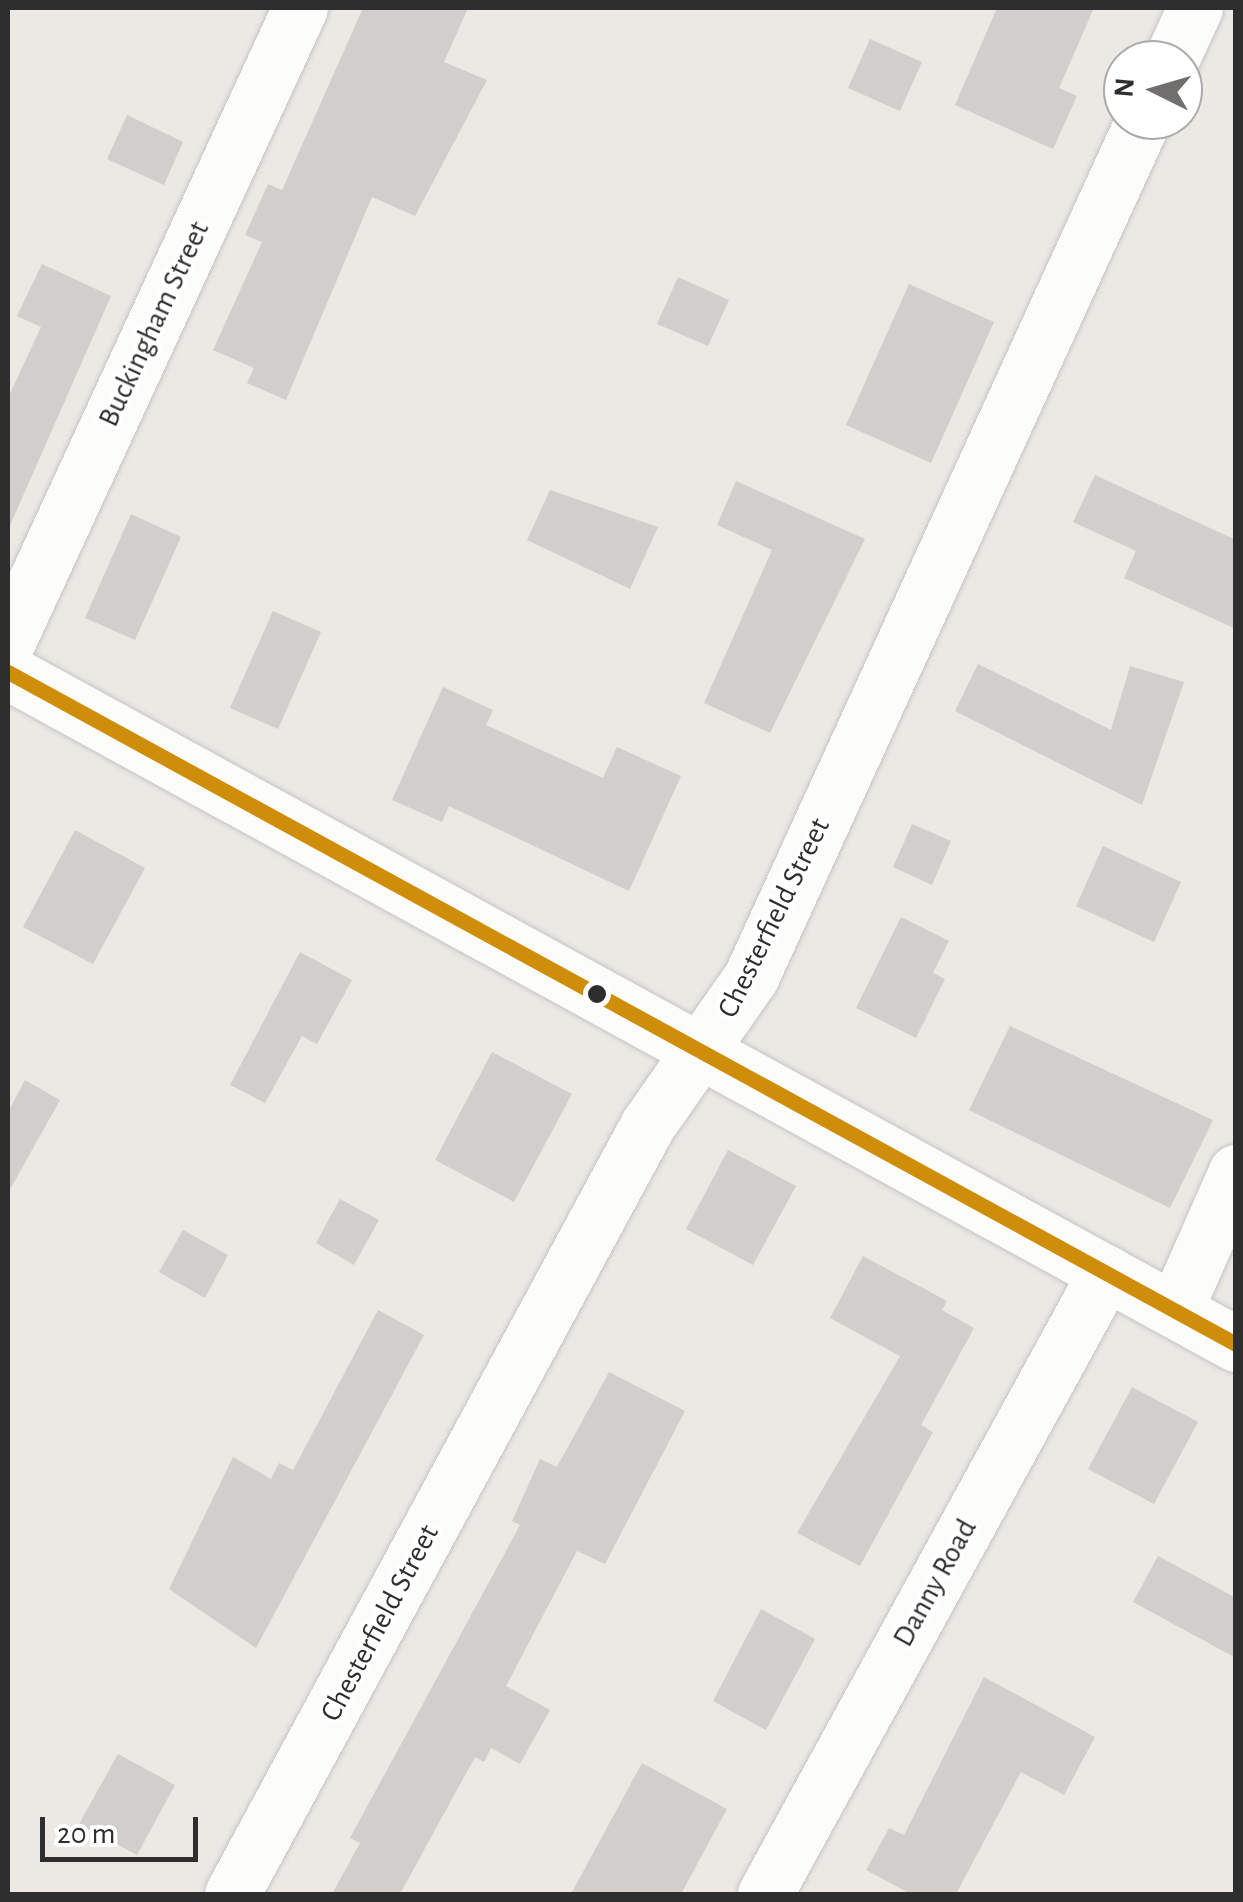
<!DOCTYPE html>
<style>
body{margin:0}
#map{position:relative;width:1243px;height:1902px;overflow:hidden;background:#ece8e4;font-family:"Alegreya Sans",sans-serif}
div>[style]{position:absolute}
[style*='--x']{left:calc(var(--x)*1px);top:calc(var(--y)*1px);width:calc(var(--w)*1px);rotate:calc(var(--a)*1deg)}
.building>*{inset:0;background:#d1cecb}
.roads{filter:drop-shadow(0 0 2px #c5c4c5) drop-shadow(0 0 2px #c5c4c5)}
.street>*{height:55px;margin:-27.5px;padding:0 27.5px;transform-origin:27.5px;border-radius:27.5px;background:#fcfcfb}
.bus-1>*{height:15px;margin:-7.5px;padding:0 7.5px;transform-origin:7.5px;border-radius:7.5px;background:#cf8e09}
.dots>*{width:28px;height:28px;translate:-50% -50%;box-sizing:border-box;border:5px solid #fff;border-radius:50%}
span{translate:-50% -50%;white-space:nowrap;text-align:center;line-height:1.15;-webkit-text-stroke:8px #fff;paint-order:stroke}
.street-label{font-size:30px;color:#2e2e2e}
.frame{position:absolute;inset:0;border:10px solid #2e2e2e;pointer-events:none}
.north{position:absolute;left:1103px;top:40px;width:100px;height:100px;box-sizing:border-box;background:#fff;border:2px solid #ababab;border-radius:50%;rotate:275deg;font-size:28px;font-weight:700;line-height:40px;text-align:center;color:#2e2e2e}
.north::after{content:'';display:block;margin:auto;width:35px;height:45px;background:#706f6e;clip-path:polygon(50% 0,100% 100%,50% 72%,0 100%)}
.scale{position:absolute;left:40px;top:1817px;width:158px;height:45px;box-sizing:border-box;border:5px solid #2e2e2e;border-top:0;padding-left:12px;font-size:30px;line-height:35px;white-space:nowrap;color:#2e2e2e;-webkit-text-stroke:8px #fff;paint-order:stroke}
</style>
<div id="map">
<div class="building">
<div style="clip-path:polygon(363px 8px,468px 8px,444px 62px,487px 80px,415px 216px,372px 197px,286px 400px,247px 383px,254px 368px,213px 350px,262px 242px,245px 235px,268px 184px,282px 190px)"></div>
<div style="clip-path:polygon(997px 8px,1094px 8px,1059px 88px,1077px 96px,1053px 149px,955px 105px)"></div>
<div style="clip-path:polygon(870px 39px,922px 62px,900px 111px,848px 88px)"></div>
<div style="clip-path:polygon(127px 115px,183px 142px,164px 185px,107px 159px)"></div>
<div style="clip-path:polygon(42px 264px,111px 296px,8px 530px,8px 398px,41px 327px,17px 316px)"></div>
<div style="clip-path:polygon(678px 277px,729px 300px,708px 346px,657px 324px)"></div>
<div style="clip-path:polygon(909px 284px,994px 322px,931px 463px,846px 425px)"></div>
<div style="clip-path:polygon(1095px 475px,1236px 540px,1236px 629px,1124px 578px,1136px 551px,1073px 522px)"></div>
<div style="clip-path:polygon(736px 481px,865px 539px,770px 733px,704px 703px,772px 550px,717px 525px)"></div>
<div style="clip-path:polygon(550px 490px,658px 527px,630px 589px,527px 540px)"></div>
<div style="clip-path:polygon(131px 514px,181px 537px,135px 640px,85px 618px)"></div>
<div style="clip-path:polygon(273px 611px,321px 632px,278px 729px,230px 708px)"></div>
<div style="clip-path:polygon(978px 664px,1111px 730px,1130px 666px,1184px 682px,1142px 805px,955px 711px)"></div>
<div style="clip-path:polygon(443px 687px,493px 710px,486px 725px,603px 778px,617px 747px,681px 776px,629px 891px,449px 806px,442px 822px,392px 800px)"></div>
<div style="clip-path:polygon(912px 824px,951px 841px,932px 885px,893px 867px)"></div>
<div style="clip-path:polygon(75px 830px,145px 868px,93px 964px,23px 927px)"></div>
<div style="clip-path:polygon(1103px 846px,1181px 882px,1154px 942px,1076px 906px)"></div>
<div style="clip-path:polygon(901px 917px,949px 941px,933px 973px,945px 979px,916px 1038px,856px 1008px)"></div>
<div style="clip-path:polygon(300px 952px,352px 980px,317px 1044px,302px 1036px,265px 1103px,230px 1085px)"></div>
<div style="clip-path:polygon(1010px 1026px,1213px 1120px,1170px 1208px,969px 1110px)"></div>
<div style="clip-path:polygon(492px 1052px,572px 1094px,514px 1202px,435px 1160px)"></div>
<div style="clip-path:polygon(25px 1080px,60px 1100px,8px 1193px,8px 1112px)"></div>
<div style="clip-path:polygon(728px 1150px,796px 1186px,753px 1265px,686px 1229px)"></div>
<div style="clip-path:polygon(340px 1199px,379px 1220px,354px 1265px,316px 1243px)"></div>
<div style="clip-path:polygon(183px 1230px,228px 1255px,205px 1298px,159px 1272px)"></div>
<div style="clip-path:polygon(863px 1256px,947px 1301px,942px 1310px,974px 1328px,921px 1425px,933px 1432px,860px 1566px,797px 1533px,900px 1356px,830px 1318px)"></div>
<div style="clip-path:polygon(378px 1310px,424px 1335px,256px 1648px,169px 1589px,233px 1457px,271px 1479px,279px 1463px,293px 1470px)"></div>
<div style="clip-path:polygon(609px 1372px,685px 1411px,605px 1564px,577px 1551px,506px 1686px,550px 1710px,520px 1764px,491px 1748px,484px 1762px,475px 1757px,400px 1894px,332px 1894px,360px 1843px,350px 1838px,520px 1525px,512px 1521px,540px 1459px,557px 1467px)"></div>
<div style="clip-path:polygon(1132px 1387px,1198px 1422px,1154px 1504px,1088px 1469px)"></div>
<div style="clip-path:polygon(1158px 1556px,1236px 1598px,1236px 1658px,1133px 1602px)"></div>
<div style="clip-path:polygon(761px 1609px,815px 1639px,766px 1730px,713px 1701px)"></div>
<div style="clip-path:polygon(984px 1677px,1095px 1737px,1064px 1795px,1021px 1772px,956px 1894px,911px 1894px,866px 1870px,889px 1828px,904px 1835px)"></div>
<div style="clip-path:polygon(118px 1754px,175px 1785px,137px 1855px,79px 1824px)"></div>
<div style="clip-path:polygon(642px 1763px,727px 1809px,681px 1894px,571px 1894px)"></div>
</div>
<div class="roads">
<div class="street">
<div style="--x:1171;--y:60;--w:57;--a:-65.2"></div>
<div style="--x:8;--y:641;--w:697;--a:-65.24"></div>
<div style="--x:8;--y:672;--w:1400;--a:28.69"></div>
<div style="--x:1175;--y:1310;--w:151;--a:-66.2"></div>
<div style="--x:232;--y:1894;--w:873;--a:-61.61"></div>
<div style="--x:647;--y:1126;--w:182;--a:-55.1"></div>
<div style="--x:751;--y:977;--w:942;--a:-65.42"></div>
<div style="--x:765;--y:1894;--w:709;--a:-61.27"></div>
</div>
</div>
<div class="bus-1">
<div style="--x:8;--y:672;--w:1400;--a:28.69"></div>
</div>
<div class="dots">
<div style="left:597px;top:994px;background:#2e2e2e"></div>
</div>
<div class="street-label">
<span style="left:154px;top:324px;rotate:-65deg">Buckingham Street</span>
<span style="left:774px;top:918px;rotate:-64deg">Chesterfield Street</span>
<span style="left:935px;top:1583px;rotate:-61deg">Danny Road</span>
<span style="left:380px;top:1623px;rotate:-62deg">Chesterfield Street</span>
</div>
<div class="frame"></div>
<div class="north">N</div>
<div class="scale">20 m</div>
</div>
